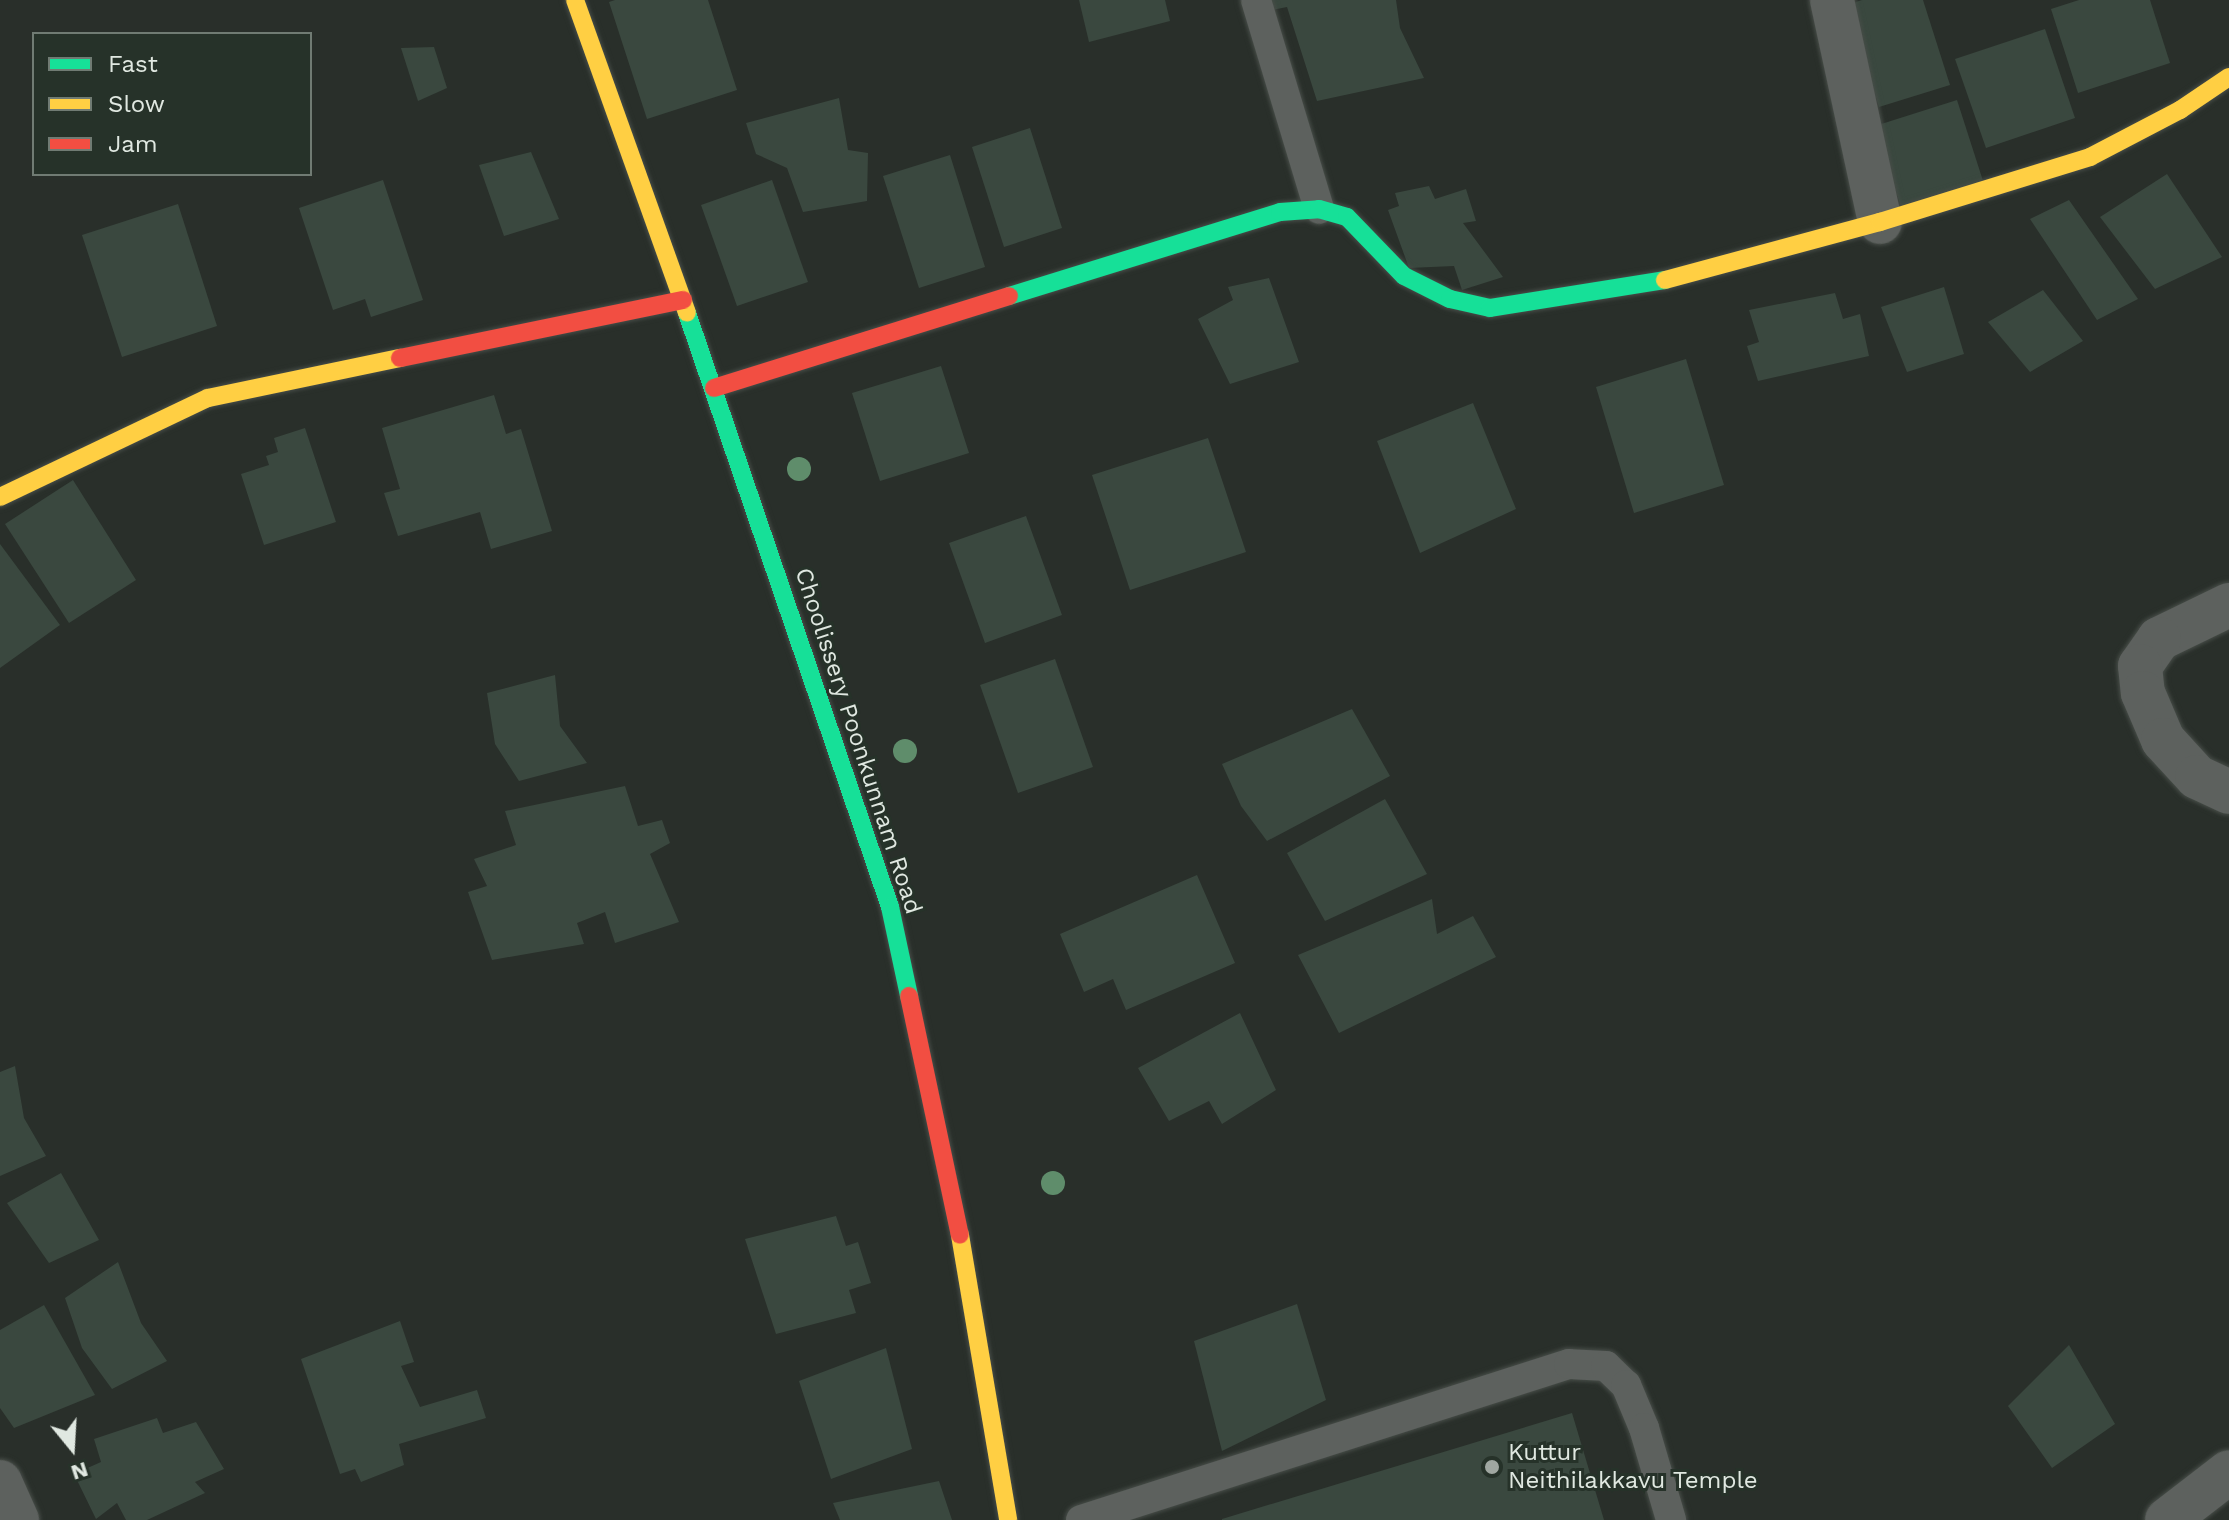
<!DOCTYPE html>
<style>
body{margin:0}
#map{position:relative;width:2229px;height:1520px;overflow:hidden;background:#292f2a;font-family:"Work Sans",sans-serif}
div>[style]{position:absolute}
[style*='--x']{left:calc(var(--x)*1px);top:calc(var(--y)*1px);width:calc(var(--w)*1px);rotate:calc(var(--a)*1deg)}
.building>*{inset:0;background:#3a483f}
.roads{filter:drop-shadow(0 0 2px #474d48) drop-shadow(0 0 2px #474d48)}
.lane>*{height:30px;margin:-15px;padding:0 15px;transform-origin:15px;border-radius:15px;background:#5d615e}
.street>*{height:44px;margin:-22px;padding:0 22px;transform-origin:22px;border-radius:22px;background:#5d615e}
.fast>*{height:18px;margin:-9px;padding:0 9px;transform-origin:9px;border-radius:9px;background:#16e098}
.slow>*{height:18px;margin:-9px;padding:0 9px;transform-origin:9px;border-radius:9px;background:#ffcf43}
.jam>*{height:18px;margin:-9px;padding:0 9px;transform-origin:9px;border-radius:9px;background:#f24e42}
.trees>*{width:24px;height:24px;margin:-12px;border-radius:50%;background:#5f8d6b}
.dots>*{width:22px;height:22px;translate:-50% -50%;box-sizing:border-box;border:4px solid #263229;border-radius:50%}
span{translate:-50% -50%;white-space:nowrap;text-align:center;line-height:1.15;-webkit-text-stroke:6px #263229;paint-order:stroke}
.street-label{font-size:24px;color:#e0e8e1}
.poi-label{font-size:24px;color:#e0e8e1}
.left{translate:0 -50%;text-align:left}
.legend{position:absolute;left:32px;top:32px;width:280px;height:144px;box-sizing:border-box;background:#263229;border:2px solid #707b73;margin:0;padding:10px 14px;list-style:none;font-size:24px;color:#e0e8e1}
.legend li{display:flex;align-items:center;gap:16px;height:40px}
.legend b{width:40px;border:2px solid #707b73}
.north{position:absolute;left:32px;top:1408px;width:80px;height:80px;-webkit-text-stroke:6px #263229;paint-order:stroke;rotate:162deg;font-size:22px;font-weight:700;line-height:32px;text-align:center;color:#e0e8e1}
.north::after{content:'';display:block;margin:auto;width:28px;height:36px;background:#e0e8e1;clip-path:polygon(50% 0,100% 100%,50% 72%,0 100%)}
</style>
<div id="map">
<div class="building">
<div style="clip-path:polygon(615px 0,708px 0,737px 90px,647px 119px,609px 2px)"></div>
<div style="clip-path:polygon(1079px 0,1165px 0,1170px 21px,1089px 42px)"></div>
<div style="clip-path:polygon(1270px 0,1396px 0,1400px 28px,1424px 78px,1317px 101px,1287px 7px,1272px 10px)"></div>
<div style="clip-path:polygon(1862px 0,1923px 0,1950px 85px,1879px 107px,1846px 5px)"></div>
<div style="clip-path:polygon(2079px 0,2150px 0,2170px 63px,2078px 93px,2051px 9px)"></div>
<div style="clip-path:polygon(2045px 29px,2075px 118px,1986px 148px,1955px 59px)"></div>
<div style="clip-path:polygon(434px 47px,447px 88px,418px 101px,401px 48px)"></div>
<div style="clip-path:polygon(839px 98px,848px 150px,868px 153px,867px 201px,803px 212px,787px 168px,756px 154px,746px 123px)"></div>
<div style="clip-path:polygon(1957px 100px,1984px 184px,1902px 210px,1875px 126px)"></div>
<div style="clip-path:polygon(1030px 128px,1062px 228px,1004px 247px,972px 147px)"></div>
<div style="clip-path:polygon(531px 152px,559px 219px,504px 236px,479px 165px)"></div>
<div style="clip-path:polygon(950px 155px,985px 267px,919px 288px,883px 176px)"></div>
<div style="clip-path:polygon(2167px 174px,2222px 257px,2155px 289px,2100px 217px)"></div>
<div style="clip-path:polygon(383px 180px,423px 300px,371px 317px,365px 299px,333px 310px,299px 208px)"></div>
<div style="clip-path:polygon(772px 180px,808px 282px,737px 306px,701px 205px)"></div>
<div style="clip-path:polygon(1429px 186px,1435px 199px,1466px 189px,1476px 221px,1463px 223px,1503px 277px,1462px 290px,1454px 266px,1409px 268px,1388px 210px,1399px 206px,1395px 193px)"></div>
<div style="clip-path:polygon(2069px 200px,2138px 299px,2097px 320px,2030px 219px)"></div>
<div style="clip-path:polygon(178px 204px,217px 326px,122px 357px,82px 235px)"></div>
<div style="clip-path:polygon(1269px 278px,1299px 362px,1230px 384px,1198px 319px,1233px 300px,1228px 287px)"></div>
<div style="clip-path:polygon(1944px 287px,1964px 354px,1907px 372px,1881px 307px)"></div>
<div style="clip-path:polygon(2043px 290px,2083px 341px,2030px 372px,1988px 322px)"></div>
<div style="clip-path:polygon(1835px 293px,1843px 319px,1860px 314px,1869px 356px,1758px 381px,1747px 346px,1759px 342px,1749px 310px)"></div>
<div style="clip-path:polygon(1686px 359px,1724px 485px,1634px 513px,1596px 387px)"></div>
<div style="clip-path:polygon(941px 366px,969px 453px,880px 481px,852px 393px)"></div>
<div style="clip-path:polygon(494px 395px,506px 434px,521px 429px,552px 531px,491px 549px,480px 512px,398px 536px,384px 493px,400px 489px,382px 428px)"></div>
<div style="clip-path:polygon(1473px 403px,1516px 509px,1420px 553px,1377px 441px)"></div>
<div style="clip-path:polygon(305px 428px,336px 522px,264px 545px,241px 474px,269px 465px,266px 456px,278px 452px,274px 438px)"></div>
<div style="clip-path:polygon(1208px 438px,1246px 552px,1130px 590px,1092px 475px)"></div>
<div style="clip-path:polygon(73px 480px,136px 580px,69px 623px,5px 524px)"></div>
<div style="clip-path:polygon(1026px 516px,1062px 615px,985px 643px,949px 543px)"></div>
<div style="clip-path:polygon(0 544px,60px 625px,0 668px)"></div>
<div style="clip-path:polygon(1055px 659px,1093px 767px,1018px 793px,980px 685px)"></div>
<div style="clip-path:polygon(555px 675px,560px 726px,587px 763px,519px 781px,495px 744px,487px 693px)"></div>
<div style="clip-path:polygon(1352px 709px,1390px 776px,1267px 841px,1241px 806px,1222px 764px)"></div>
<div style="clip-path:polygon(625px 786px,638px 826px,662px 820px,670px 843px,650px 854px,679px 922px,615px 943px,605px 912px,577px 923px,584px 944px,492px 960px,468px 892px,487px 886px,474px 859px,516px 845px,505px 811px)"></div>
<div style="clip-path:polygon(1385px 799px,1427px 874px,1325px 921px,1287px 853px)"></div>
<div style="clip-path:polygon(1197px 875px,1235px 963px,1126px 1010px,1113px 979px,1084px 992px,1060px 934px)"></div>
<div style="clip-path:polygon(1432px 899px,1437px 934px,1473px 916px,1496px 957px,1339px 1033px,1298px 955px)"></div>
<div style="clip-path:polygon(1240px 1013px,1276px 1090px,1222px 1124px,1209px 1101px,1169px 1121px,1138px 1068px)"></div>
<div style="clip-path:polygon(15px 1066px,24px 1118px,46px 1156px,0 1176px,0 1072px)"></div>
<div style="clip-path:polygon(61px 1173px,99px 1240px,49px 1263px,7px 1203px)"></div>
<div style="clip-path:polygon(836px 1216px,846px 1246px,858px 1242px,871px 1283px,849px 1290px,856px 1313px,776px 1334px,745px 1239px)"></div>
<div style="clip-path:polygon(118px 1262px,141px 1323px,167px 1361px,112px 1389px,82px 1348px,65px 1298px)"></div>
<div style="clip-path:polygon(1297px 1304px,1326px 1400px,1222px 1451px,1194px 1341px)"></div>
<div style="clip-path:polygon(44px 1305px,95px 1395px,14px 1428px,0 1408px,0 1330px)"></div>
<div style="clip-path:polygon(400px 1321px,414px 1362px,401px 1366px,420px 1407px,477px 1390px,486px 1418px,399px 1444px,404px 1465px,361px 1482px,355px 1469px,340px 1474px,301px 1359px)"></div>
<div style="clip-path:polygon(2069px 1345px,2115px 1424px,2052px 1468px,2008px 1406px)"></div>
<div style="clip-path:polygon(886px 1348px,912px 1449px,831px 1479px,799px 1381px)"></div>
<div style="clip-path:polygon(1572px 1413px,1604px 1520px,1222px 1520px,1222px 1519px)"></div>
<div style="clip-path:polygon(157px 1418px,163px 1433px,196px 1422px,224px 1469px,195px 1482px,205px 1493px,147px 1520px,126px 1520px,117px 1503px,96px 1519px,74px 1474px,101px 1462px,94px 1439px)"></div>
<div style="clip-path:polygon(939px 1481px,952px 1520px,840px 1520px,833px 1503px)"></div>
</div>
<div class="roads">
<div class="lane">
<div style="--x:1256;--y:0;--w:218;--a:73.2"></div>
<div style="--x:1081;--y:1520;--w:512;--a:-17.73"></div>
<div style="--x:1569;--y:1364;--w:37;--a:3"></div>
<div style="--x:1606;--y:1366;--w:28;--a:44"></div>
<div style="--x:1626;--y:1385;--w:47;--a:67.3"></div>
<div style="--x:1644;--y:1428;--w:96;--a:73.6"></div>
</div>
<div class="street">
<div style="--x:1832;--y:0;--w:227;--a:77.8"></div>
<div style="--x:2229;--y:605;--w:78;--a:154.1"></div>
<div style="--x:2159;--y:639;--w:33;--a:125"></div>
<div style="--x:2140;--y:666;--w:27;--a:84"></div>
<div style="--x:2143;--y:693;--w:51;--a:66.9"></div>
<div style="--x:2163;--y:740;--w:50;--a:47.4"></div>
<div style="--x:2197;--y:777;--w:35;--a:25"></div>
<div style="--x:0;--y:1482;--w:42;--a:65.9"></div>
<div style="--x:2167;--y:1520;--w:78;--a:-37.7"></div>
</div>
<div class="fast">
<div style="--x:1009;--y:296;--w:284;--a:-17.2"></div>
<div style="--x:1280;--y:212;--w:39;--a:-4"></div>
<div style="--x:1319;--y:209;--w:29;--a:16"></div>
<div style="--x:1347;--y:217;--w:82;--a:46"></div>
<div style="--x:1404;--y:276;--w:51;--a:26.6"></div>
<div style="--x:1450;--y:299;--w:41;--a:12.7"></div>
<div style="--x:1490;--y:308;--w:177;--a:-9.1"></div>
<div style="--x:687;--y:313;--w:628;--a:71.13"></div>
<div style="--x:890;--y:907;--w:91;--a:77.9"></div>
</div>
<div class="slow">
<div style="--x:575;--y:0;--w:332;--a:70.3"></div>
<div style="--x:1665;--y:280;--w:223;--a:-15.1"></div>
<div style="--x:1880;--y:222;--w:220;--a:-17.2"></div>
<div style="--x:2090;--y:157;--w:102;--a:-27.6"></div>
<div style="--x:2180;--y:110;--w:59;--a:-34"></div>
<div style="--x:0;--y:497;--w:230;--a:-25.5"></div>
<div style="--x:208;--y:398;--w:196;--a:-11.8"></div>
<div style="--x:960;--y:1235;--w:289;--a:80.4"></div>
</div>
<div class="jam">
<div style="--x:400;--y:358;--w:289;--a:-11.6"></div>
<div style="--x:714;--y:388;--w:309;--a:-17.3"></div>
<div style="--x:909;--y:996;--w:244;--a:78"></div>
</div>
</div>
<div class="trees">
<div style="left:799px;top:469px"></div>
<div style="left:905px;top:751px"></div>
<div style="left:1053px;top:1183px"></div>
</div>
<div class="dots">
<div style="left:1492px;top:1467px;background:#a0a7a1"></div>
</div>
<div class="street-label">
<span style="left:858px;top:741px;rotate:72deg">Choolissery Poonkunnam Road</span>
</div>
<div class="poi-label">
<span class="left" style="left:1508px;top:1467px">Kuttur<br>Neithilakkavu Temple</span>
</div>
<ul class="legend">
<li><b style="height:10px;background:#16e098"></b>Fast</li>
<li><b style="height:10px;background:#ffcf43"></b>Slow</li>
<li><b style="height:10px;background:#f24e42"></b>Jam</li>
</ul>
<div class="north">N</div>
</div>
